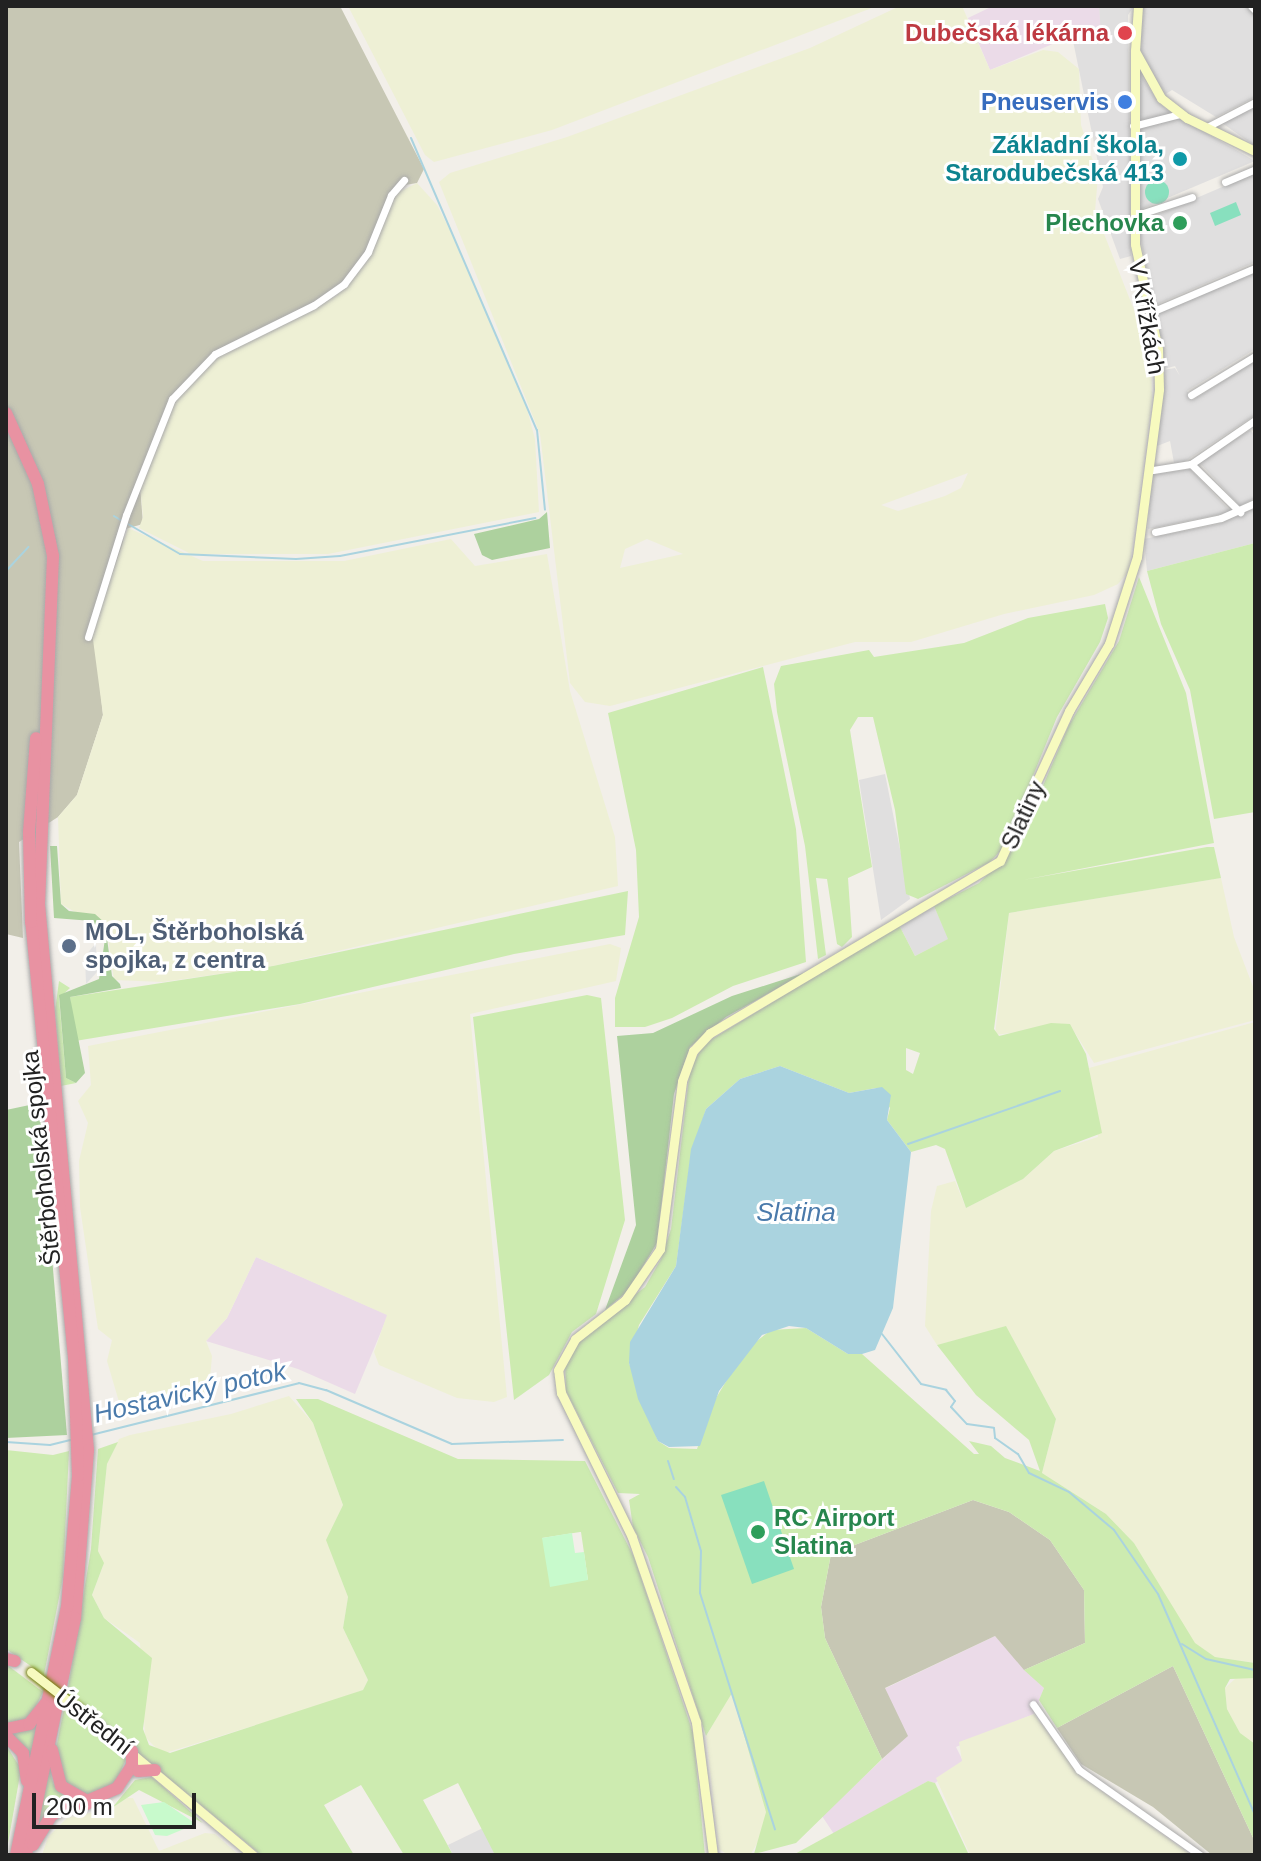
<!DOCTYPE html>
<meta charset="utf-8">
<style>
body{margin:0}
#map{position:relative;width:1261px;height:1861px;overflow:hidden;background:#f2efe9;font-family:Helvetica,sans-serif}
div>[style]{position:absolute}
[style*='--x']{left:calc(var(--x)*1px);top:calc(var(--y)*1px);width:calc(var(--w)*1px);rotate:calc(var(--a)*1deg)}
.residential>*{inset:0;background:#e0dfdf}
.industrial>*{inset:0;background:#ebdbe8}
.construction>*{inset:0;background:#c7c7b4}
.farmland>*{inset:0;background:#eef0d5}
.grass>*{inset:0;background:#cdebb0}
.forest>*{inset:0;background:#add19e}
.park>*{inset:0;background:#c8facc}
.pitch>*{inset:0;background:#88e0be}
.round{border-radius:50%}
.parking>*{inset:0;background:#e2e2e2}
.water>*{inset:0;background:#aad3df}
.stream>*{height:2px;margin:-1px;padding:0 1px;transform-origin:1px;border-radius:1px;background:#aad3df}
.roads{filter:drop-shadow(0 0 2px #a9a9a9) drop-shadow(0 0 2px #a9a9a9)}
.street>*{height:7px;margin:-3.5px;padding:0 3.5px;transform-origin:3.5px;border-radius:3.5px;background:#fff}
.secondary>*{height:9px;margin:-4.5px;padding:0 4.5px;transform-origin:4.5px;border-radius:4.5px;background:#f7fabf}
.highway>*{height:12px;margin:-6px;padding:0 6px;transform-origin:6px;border-radius:6px;background:#e892a2}
.bridges{filter:drop-shadow(0 0 2px #707d05) drop-shadow(0 0 2px #707d05)}
.secondary-bridge>*{height:9px;margin:-4.5px;padding:0 4.5px;transform-origin:4.5px;border-radius:4.5px;background:#f7fabf}
.dots>*{width:22px;height:22px;translate:-50% -50%;box-sizing:border-box;border:4px solid #fff;border-radius:50%}
span{translate:-50% -50%;white-space:nowrap;text-align:center;line-height:1.15;-webkit-text-stroke:6px #fff;paint-order:stroke}
.health-label{font-size:24px;color:#be3a42;font-weight:700}
.right{translate:-100% -50%;text-align:right}
.shop-label{font-size:24px;color:#366cbe;font-weight:700}
.culture-label{font-size:24px;color:#0d838f;font-weight:700}
.leisure-label{font-size:24px;color:#27864d;font-weight:700}
.left{translate:0 -50%;text-align:left}
.street-label{font-size:24px;color:#222}
.service-label{font-size:24px;color:#4e5e75;font-weight:700}
.water-label{font-size:26px;color:#4a7aab;font-style:italic}
.frame{position:absolute;inset:0;border:8px solid #222;pointer-events:none}
.scale{position:absolute;left:32px;top:1793px;width:164px;height:36px;box-sizing:border-box;border:4px solid #222;border-top:0;padding-left:10px;font-size:24px;line-height:28px;white-space:nowrap;color:#222;-webkit-text-stroke:6px #fff;paint-order:stroke}
</style>
<div id="map">
<div class="residential">
<div style="clip-path:polygon(1099px 6px,1134px 6px,1128px 15px,1131px 256px,1120px 259px,1098px 199px,1103px 187px,1072px 36px,1100px 35px)"></div>
<div style="clip-path:polygon(1141px 6px,1248px 6px,1255px 14px,1255px 97px,1216px 117px,1172px 90px,1164px 95px,1139px 53px)"></div>
<div style="clip-path:polygon(1138px 71px,1159px 103px,1171px 113px,1140px 122px)"></div>
<div style="clip-path:polygon(1255px 107px,1255px 146px,1222px 123px)"></div>
<div style="clip-path:polygon(1180px 118px,1255px 161px,1139px 210px,1139px 128px)"></div>
<div style="clip-path:polygon(1255px 173px,1255px 262px,1153px 306px,1138px 223px)"></div>
<div style="clip-path:polygon(1255px 272px,1255px 349px,1187px 391px,1193px 400px,1255px 361px,1255px 415px,1184px 462px,1174px 463px,1170px 441px,1152px 448px,1163px 370px,1175px 368px,1180px 376px,1175px 366px,1164px 369px,1155px 315px)"></div>
<div style="clip-path:polygon(1250px 430px,1255px 435px,1255px 498px,1240px 506px,1199px 462px)"></div>
<div style="clip-path:polygon(1190px 469px,1231px 512px,1148px 529px,1151px 475px)"></div>
<div style="clip-path:polygon(1255px 508px,1255px 543px,1147px 571px,1144px 539px,1219px 524px)"></div>
<div style="clip-path:polygon(885px 774px,910px 899px,881px 920px,859px 780px)"></div>
<div style="clip-path:polygon(934px 906px,949px 939px,915px 956px,899px 925px)"></div>
<div style="clip-path:polygon(483px 1828px,498px 1853px,453px 1855px,448px 1845px)"></div>
</div>
<div class="industrial">
<div style="clip-path:polygon(993px 6px,1099px 6px,1101px 35px,1072px 36px,990px 70px,968px 18px)"></div>
<div style="clip-path:polygon(256px 1257px,388px 1315px,355px 1394px,298px 1369px,206px 1341px,227px 1318px)"></div>
<div style="clip-path:polygon(995px 1636px,1044px 1688px,1034px 1714px,956px 1747px,963px 1761px,935px 1783px,928px 1781px,834px 1834px,822px 1816px,907px 1736px,884px 1689px)"></div>
</div>
<div class="construction">
<div style="clip-path:polygon(6px 6px,340px 6px,424px 169px,417px 183px,405px 185px,391px 204px,375px 246px,352px 281px,321px 305px,244px 341px,140px 485px,143px 524px,125px 529px,100px 687px,103px 715px,77px 795px,58px 817px,19px 842px,23px 938px,6px 934px)"></div>
<div style="clip-path:polygon(973px 1500px,1009px 1512px,1050px 1540px,1084px 1590px,1085px 1643px,1024px 1670px,995px 1636px,885px 1688px,908px 1736px,882px 1759px,825px 1638px,821px 1607px,831px 1554px)"></div>
<div style="clip-path:polygon(1173px 1666px,1255px 1842px,1255px 1855px,1212px 1855px,1153px 1807px,1081px 1764px,1057px 1728px)"></div>
</div>
<div class="farmland">
<div style="clip-path:polygon(348px 6px,877px 6px,552px 130px,434px 162px,425px 155px)"></div>
<div style="clip-path:polygon(evenodd,900px 6px,962px 6px,990px 70px,1043px 50px,1058px 52px,1079px 69px,1081px 125px,1098px 176px,1095px 211px,1151px 353px,1152px 400px,1129px 571px,1118px 584px,1094px 595px,1004px 614px,911px 642px,855px 642px,610px 706px,585px 702px,570px 683px,540px 434px,439px 182px,450px 173px,567px 137px,810px 48px,900px 6px,968px 473px,961px 488px,945px 496px,898px 511px,881px 505px,968px 473px,900px 6px,647px 539px,683px 554px,620px 568px,625px 549px,647px 539px)"></div>
<div style="clip-path:polygon(417px 183px,437px 205px,453px 236px,527px 409px,535px 439px,539px 512px,328px 554px,191px 554px,139px 528px,143px 517px,140px 485px,179px 394px,222px 353px,336px 296px,366px 263px,397px 193px)"></div>
<div style="clip-path:polygon(128px 528px,203px 561px,344px 561px,451px 539px,475px 566px,547px 554px,570px 691px,615px 837px,618px 886px,273px 966px,163px 982px,114px 980px,107px 930px,61px 904px,58px 817px,77px 795px,103px 715px,92px 632px)"></div>
<div style="clip-path:polygon(1221px 878px,1234px 937px,1255px 992px,1255px 1020px,1094px 1063px,1070px 1025px,995px 1035px,1009px 913px)"></div>
<div style="clip-path:polygon(610px 944px,621px 948px,616px 981px,470px 1014px,507px 1397px,494px 1402px,457px 1398px,379px 1365px,374px 1352px,387px 1315px,256px 1257px,227px 1318px,206px 1341px,212px 1356px,209px 1390px,142px 1413px,122px 1412px,107px 1361px,112px 1340px,98px 1329px,80px 1207px,79px 1161px,88px 1123px,78px 1101px,91px 1085px,88px 1046px)"></div>
<div style="clip-path:polygon(1255px 1022px,1255px 1663px,1215px 1657px,1194px 1643px,1134px 1543px,1106px 1514px,1042px 1473px,1056px 1419px,1006px 1327px,937px 1345px,925px 1326px,931px 1211px,937px 1186px,955px 1181px,966px 1208px,1023px 1179px,1054px 1151px,1098px 1137px,1089px 1068px)"></div>
<div style="clip-path:polygon(289px 1396px,313px 1423px,343px 1505px,327px 1540px,348px 1597px,343px 1628px,368px 1680px,363px 1690px,331px 1702px,162px 1754px,145px 1737px,140px 1643px,104px 1618px,92px 1595px,103px 1566px,98px 1551px,107px 1464px,119px 1439px,130px 1435px,231px 1414px)"></div>
<div style="clip-path:polygon(1236px 1678px,1255px 1678px,1255px 1744px,1242px 1737px,1227px 1709px,1225px 1688px)"></div>
<div style="clip-path:polygon(732px 1692px,766px 1811px,763px 1834px,750px 1855px,728px 1855px,719px 1849px,706px 1736px)"></div>
<div style="clip-path:polygon(1034px 1714px,1079px 1775px,1191px 1855px,970px 1855px,936px 1778px,962px 1761px,959px 1742px)"></div>
<div style="clip-path:polygon(127px 1798px,133px 1798px,159px 1851px,205px 1833px,215px 1834px,239px 1855px,42px 1855px,48px 1837px,67px 1818px,112px 1808px)"></div>
</div>
<div class="grass">
<div style="clip-path:polygon(1255px 543px,1255px 812px,1214px 819px,1190px 690px,1161px 624px,1147px 571px)"></div>
<div style="clip-path:polygon(evenodd,1139px 577px,1186px 693px,1214px 843px,1023px 880px,1207px 847px,1214px 847px,1221px 878px,1009px 913px,994px 1029px,999px 1036px,1051px 1023px,1070px 1024px,1086px 1054px,1102px 1133px,1054px 1151px,1023px 1179px,966px 1208px,945px 1149px,936px 1145px,911px 1152px,887px 1120px,890px 1108px,876px 1088px,849px 1093px,780px 1066px,740px 1079px,706px 1109px,690px 1162px,676px 1266px,639px 1325px,629px 1363px,658px 1441px,669px 1448px,697px 1449px,713px 1403px,745px 1350px,771px 1330px,806px 1328px,848px 1354px,862px 1354px,974px 1454px,979px 1454px,969px 1441px,991px 1446px,1005px 1458px,1040px 1471px,1029px 1440px,976px 1395px,937px 1345px,1006px 1326px,1056px 1419px,1042px 1473px,1106px 1514px,1134px 1543px,1195px 1643px,1215px 1657px,1255px 1663px,1255px 1678px,1230px 1679px,1225px 1688px,1227px 1709px,1240px 1733px,1255px 1744px,1255px 1842px,1173px 1666px,1057px 1728px,1039px 1700px,1044px 1688px,1024px 1670px,1085px 1643px,1084px 1590px,1050px 1540px,1009px 1512px,973px 1500px,831px 1554px,821px 1607px,825px 1638px,882px 1759px,796px 1843px,754px 1854px,766px 1812px,732px 1693px,706px 1736px,648px 1557px,633px 1527px,629px 1500px,640px 1494px,618px 1493px,566px 1391px,565px 1363px,586px 1333px,645px 1287px,661px 1259px,671px 1229px,690px 1069px,704px 1044px,899px 925px,915px 956px,948px 939px,934px 906px,979px 883px,1018px 844px,1069px 725px,1119px 641px,1139px 577px,906px 1048px,920px 1053px,913px 1074px,906px 1070px,906px 1048px)"></div>
<div style="clip-path:polygon(1105px 604px,1108px 618px,1100px 642px,1057px 717px,1004px 847px,990px 862px,918px 899px,906px 894px,895px 810px,873px 717px,858px 717px,850px 730px,872px 867px,848px 878px,852px 937px,842px 947px,837px 944px,827px 879px,816px 878px,826px 955px,818px 959px,805px 846px,777px 712px,774px 684px,781px 666px,869px 650px,874px 657px,964px 643px,1028px 618px)"></div>
<div style="clip-path:polygon(763px 667px,796px 829px,806px 962px,733px 986px,672px 1018px,645px 1027px,615px 1027px,615px 998px,639px 917px,636px 850px,608px 713px)"></div>
<div style="clip-path:polygon(628px 891px,625px 935px,514px 954px,300px 1004px,75px 1041px,70px 997px,273px 966px)"></div>
<div style="clip-path:polygon(59px 981px,70px 988px,59px 998px,66px 1078px,76px 1083px,61px 1086px,55px 1011px)"></div>
<div style="clip-path:polygon(587px 995px,601px 998px,625px 1220px,596px 1314px,572px 1332px,549px 1375px,514px 1400px,473px 1017px)"></div>
<div style="clip-path:polygon(evenodd,296px 1399px,318px 1399px,458px 1459px,585px 1461px,634px 1557px,693px 1733px,705px 1855px,495px 1855px,458px 1783px,423px 1800px,453px 1855px,404px 1855px,361px 1785px,324px 1805px,354px 1855px,261px 1855px,67px 1694px,91px 1549px,98px 1449px,118px 1442px,107px 1464px,98px 1551px,104px 1563px,92px 1595px,104px 1618px,152px 1658px,143px 1729px,149px 1745px,170px 1753px,363px 1690px,368px 1680px,343px 1628px,348px 1597px,326px 1540px,343px 1505px,313px 1423px,296px 1399px,580px 1532px,581px 1532px,588px 1580px,542px 1538px,580px 1532px)"></div>
<div style="clip-path:polygon(6px 1450px,53px 1455px,69px 1451px,63px 1577px,44px 1675px,6px 1649px)"></div>
<div style="clip-path:polygon(6px 1664px,43px 1692px,29px 1720px,6px 1727px)"></div>
<div style="clip-path:polygon(64px 1708px,126px 1759px,115px 1785px,94px 1798px,69px 1790px,55px 1754px)"></div>
<div style="clip-path:polygon(39px 1722px,30px 1759px,13px 1735px)"></div>
<div style="clip-path:polygon(6px 1745px,21px 1769px,6px 1855px)"></div>
<div style="clip-path:polygon(49px 1771px,55px 1787px,69px 1800px,38px 1822px)"></div>
<div style="clip-path:polygon(151px 1777px,158px 1782px,203px 1823px,139px 1790px,112px 1808px,135px 1780px)"></div>
<div style="clip-path:polygon(928px 1781px,935px 1783px,969px 1855px,793px 1855px)"></div>
</div>
<div class="forest">
<div style="clip-path:polygon(547px 512px,550px 548px,492px 560px,482px 555px,474px 534px,539px 519px)"></div>
<div style="clip-path:polygon(50px 846px,57px 846px,61px 904px,69px 911px,95px 914px,105px 923px,112px 976px,120px 984px,121px 988px,70px 997px,85px 1073px,76px 1083px,66px 1078px,59px 995px,99px 979px,105px 939px,92px 921px,54px 918px)"></div>
<div style="clip-path:polygon(807px 972px,726px 1017px,690px 1047px,674px 1094px,657px 1243px,628px 1291px,605px 1310px,636px 1225px,617px 1036px,653px 1033px,732px 996px)"></div>
<div style="clip-path:polygon(39px 1103px,67px 1435px,6px 1438px,6px 1110px)"></div>
</div>
<div class="park">
<div style="clip-path:polygon(572px 1533px,575px 1553px,584px 1552px,588px 1580px,550px 1587px,542px 1538px)"></div>
<div style="clip-path:polygon(164px 1802px,196px 1824px,167px 1836px,155px 1835px,141px 1805px)"></div>
</div>
<div class="pitch">
<div class="round" style="left:1145px;top:180px;width:24px;height:24px"></div>
<div style="clip-path:polygon(1236px 202px,1241px 215px,1215px 226px,1210px 213px)"></div>
<div style="clip-path:polygon(764px 1481px,794px 1569px,752px 1584px,721px 1495px)"></div>
</div>
<div class="parking">
<div style="clip-path:polygon(96px 943px,97px 972px,86px 984px,85px 956px)"></div>
</div>
<div class="water">
<div style="clip-path:polygon(780px 1066px,849px 1093px,882px 1087px,891px 1095px,887px 1120px,911px 1152px,893px 1308px,875px 1350px,862px 1354px,848px 1354px,806px 1328px,789px 1326px,762px 1335px,719px 1391px,700px 1446px,669px 1447px,658px 1441px,638px 1399px,629px 1363px,630px 1342px,676px 1266px,691px 1149px,706px 1109px,740px 1079px)"></div>
</div>
<div class="stream">
<div style="--x:411;--y:138;--w:318;--a:66.7"></div>
<div style="--x:537;--y:430;--w:80;--a:84.3"></div>
<div style="--x:114;--y:516;--w:9;--a:32"></div>
<div style="--x:128;--y:524;--w:60;--a:30"></div>
<div style="--x:180;--y:554;--w:116;--a:2.5"></div>
<div style="--x:296;--y:559;--w:44;--a:-3.9"></div>
<div style="--x:340;--y:556;--w:199;--a:-11"></div>
<div style="--x:6;--y:571;--w:33;--a:-47"></div>
<div style="--x:908;--y:1144;--w:161;--a:-19.2"></div>
<div style="--x:882;--y:1334;--w:63;--a:52"></div>
<div style="--x:921;--y:1384;--w:26;--a:13"></div>
<div style="--x:946;--y:1390;--w:14;--a:51"></div>
<div style="--x:955;--y:1401;--w:7;--a:124"></div>
<div style="--x:951;--y:1407;--w:23;--a:47"></div>
<div style="--x:967;--y:1424;--w:27;--a:8"></div>
<div style="--x:994;--y:1428;--w:10;--a:84"></div>
<div style="--x:995;--y:1438;--w:28;--a:35"></div>
<div style="--x:1018;--y:1454;--w:22;--a:60"></div>
<div style="--x:1029;--y:1473;--w:44;--a:25.4"></div>
<div style="--x:1069;--y:1492;--w:59;--a:40.2"></div>
<div style="--x:1114;--y:1530;--w:78;--a:55.5"></div>
<div style="--x:1158;--y:1594;--w:241;--a:66.3"></div>
<div style="--x:91;--y:1435;--w:214;--a:-14"></div>
<div style="--x:299;--y:1383;--w:28;--a:15"></div>
<div style="--x:326;--y:1390;--w:137;--a:23.2"></div>
<div style="--x:452;--y:1444;--w:111;--a:-2.1"></div>
<div style="--x:6;--y:1442;--w:44;--a:3.9"></div>
<div style="--x:50;--y:1445;--w:21;--a:-14"></div>
<div style="--x:668;--y:1461;--w:19;--a:72"></div>
<div style="--x:676;--y:1487;--w:13;--a:48"></div>
<div style="--x:685;--y:1497;--w:56;--a:73.5"></div>
<div style="--x:701;--y:1551;--w:42;--a:91.4"></div>
<div style="--x:700;--y:1593;--w:248;--a:72.4"></div>
<div style="--x:1182;--y:1644;--w:28;--a:32"></div>
<div style="--x:1206;--y:1659;--w:50;--a:12.7"></div>
</div>
<div class="roads">
<div class="street">
<div style="--x:1251;--y:6;--w:6;--a:45"></div>
<div style="--x:1133;--y:126;--w:49;--a:-14.3"></div>
<div style="--x:1207;--y:127;--w:54;--a:-27.5"></div>
<div style="--x:1225;--y:182;--w:33;--a:-23"></div>
<div style="--x:1134;--y:216;--w:61;--a:-18.1"></div>
<div style="--x:1149;--y:313;--w:115;--a:-23"></div>
<div style="--x:1191;--y:395;--w:75;--a:-31.4"></div>
<div style="--x:1191;--y:464;--w:69;--a:44.4"></div>
<div style="--x:1153;--y:470;--w:38;--a:-9"></div>
<div style="--x:1191;--y:464;--w:78;--a:-34.5"></div>
<div style="--x:1155;--y:532;--w:67;--a:-12"></div>
<div style="--x:1221;--y:518;--w:37;--a:-24"></div>
<div style="--x:88;--y:637;--w:128;--a:-72.7"></div>
<div style="--x:126;--y:515;--w:125;--a:-68.4"></div>
<div style="--x:172;--y:399;--w:62;--a:-46.3"></div>
<div style="--x:215;--y:354;--w:110;--a:-26.3"></div>
<div style="--x:314;--y:305;--w:37;--a:-35"></div>
<div style="--x:344;--y:284;--w:40;--a:-53"></div>
<div style="--x:368;--y:252;--w:61;--a:-68"></div>
<div style="--x:391;--y:195;--w:20;--a:-49"></div>
<div style="--x:1033;--y:1704;--w:80;--a:55.1"></div>
<div style="--x:1079;--y:1770;--w:148;--a:35.1"></div>
</div>
<div class="secondary">
<div style="--x:1138;--y:6;--w:45;--a:93.8"></div>
<div style="--x:1135;--y:51;--w:54;--a:61"></div>
<div style="--x:1161;--y:98;--w:33;--a:38"></div>
<div style="--x:1187;--y:118;--w:76;--a:25.9"></div>
<div style="--x:80;--y:1710;--w:226;--a:40"></div>
<div style="--x:713;--y:1855;--w:134;--a:-97.3"></div>
<div style="--x:696;--y:1722;--w:196;--a:-109.1"></div>
<div style="--x:632;--y:1537;--w:161;--a:-116.2"></div>
<div style="--x:561;--y:1393;--w:23;--a:-97"></div>
<div style="--x:558;--y:1370;--w:35;--a:-61"></div>
<div style="--x:575;--y:1339;--w:63;--a:-38"></div>
<div style="--x:625;--y:1300;--w:62;--a:-55.5"></div>
<div style="--x:660;--y:1249;--w:169;--a:-82.5"></div>
<div style="--x:682;--y:1081;--w:32;--a:-70"></div>
<div style="--x:693;--y:1051;--w:25;--a:-47"></div>
<div style="--x:710;--y:1033;--w:337;--a:-30.7"></div>
<div style="--x:1000;--y:861;--w:165;--a:-65.3"></div>
<div style="--x:1069;--y:711;--w:78;--a:-59.2"></div>
<div style="--x:1109;--y:644;--w:91;--a:-72.2"></div>
<div style="--x:1137;--y:557;--w:169;--a:-82.5"></div>
<div style="--x:1159;--y:389;--w:40;--a:-91.4"></div>
<div style="--x:1158;--y:349;--w:107;--a:-102.4"></div>
<div style="--x:1135;--y:244;--w:193;--a:-90"></div>
</div>
<div class="highway">
<div style="--x:6;--y:413;--w:78;--a:65.7"></div>
<div style="--x:38;--y:484;--w:74;--a:78.2"></div>
<div style="--x:53;--y:556;--w:348;--a:92.3"></div>
<div style="--x:39;--y:904;--w:548;--a:84.87"></div>
<div style="--x:88;--y:1450;--w:169;--a:94.4"></div>
<div style="--x:75;--y:1618;--w:242;--a:101.7"></div>
<div style="--x:6;--y:1659;--w:9;--a:13"></div>
<div style="--x:6;--y:1729;--w:24;--a:-12"></div>
<div style="--x:29;--y:1724;--w:26;--a:-51"></div>
<div style="--x:6;--y:1736;--w:24;--a:45"></div>
<div style="--x:23;--y:1753;--w:28;--a:82"></div>
<div style="--x:52;--y:1750;--w:37;--a:76"></div>
<div style="--x:61;--y:1786;--w:30;--a:30"></div>
<div style="--x:87;--y:1801;--w:33;--a:-23"></div>
<div style="--x:117;--y:1788;--w:27;--a:-56"></div>
<div style="--x:132;--y:1766;--w:15;--a:-90"></div>
<div style="--x:138;--y:1771;--w:17;--a:-3"></div>
<div style="--x:33;--y:1845;--w:36;--a:-58"></div>
<div style="--x:52;--y:1815;--w:16;--a:-30"></div>
<div style="--x:66;--y:1807;--w:21;--a:-8"></div>
<div style="--x:16;--y:1855;--w:253;--a:-78.4"></div>
<div style="--x:67;--y:1607;--w:131;--a:-85.2"></div>
<div style="--x:78;--y:1476;--w:118;--a:-91.9"></div>
<div style="--x:74;--y:1358;--w:438;--a:-95.6"></div>
<div style="--x:31;--y:922;--w:90;--a:-91.3"></div>
<div style="--x:29;--y:832;--w:94;--a:-85.7"></div>
</div>
</div>
<div class="bridges">
<div class="secondary-bridge">
<div style="--x:31;--y:1672;--w:62;--a:37.8"></div>
</div>
</div>
<div class="dots">
<div style="left:1125px;top:33px;background:#e0444e"></div>
<div style="left:1125px;top:102px;background:#3f7fe0"></div>
<div style="left:1180px;top:159px;background:#0f9aa8"></div>
<div style="left:1180px;top:223px;background:#2e9e5b"></div>
<div style="left:69px;top:946px;background:#5c6f8a"></div>
<div style="left:758px;top:1532px;background:#2e9e5b"></div>
</div>
<div class="health-label">
<span class="right" style="left:1109px;top:33px">Dubečská lékárna</span>
</div>
<div class="shop-label">
<span class="right" style="left:1109px;top:102px">Pneuservis</span>
</div>
<div class="culture-label">
<span class="right" style="left:1164px;top:159px">Základní škola,<br>Starodubečská 413</span>
</div>
<div class="leisure-label">
<span class="right" style="left:1164px;top:223px">Plechovka</span>
<span class="left" style="left:774px;top:1532px">RC Airport<br>Slatina</span>
</div>
<div class="street-label">
<span style="left:1147px;top:317px;rotate:80deg">V Křížkách</span>
<span style="left:1023px;top:815px;rotate:-65deg">Slatiny</span>
<span style="left:41px;top:1158px;rotate:-96deg">Štěrboholská spojka</span>
<span style="left:94px;top:1722px;rotate:38deg">Ústřední</span>
</div>
<div class="service-label">
<span class="left" style="left:85px;top:946px">MOL, Štěrboholská<br>spojka, z centra</span>
</div>
<div class="water-label">
<span style="left:796px;top:1213px">Slatina</span>
<span style="left:190px;top:1393px;rotate:-13deg">Hostavický potok</span>
</div>
<div class="frame"></div>
<div class="scale">200 m</div>
</div>
